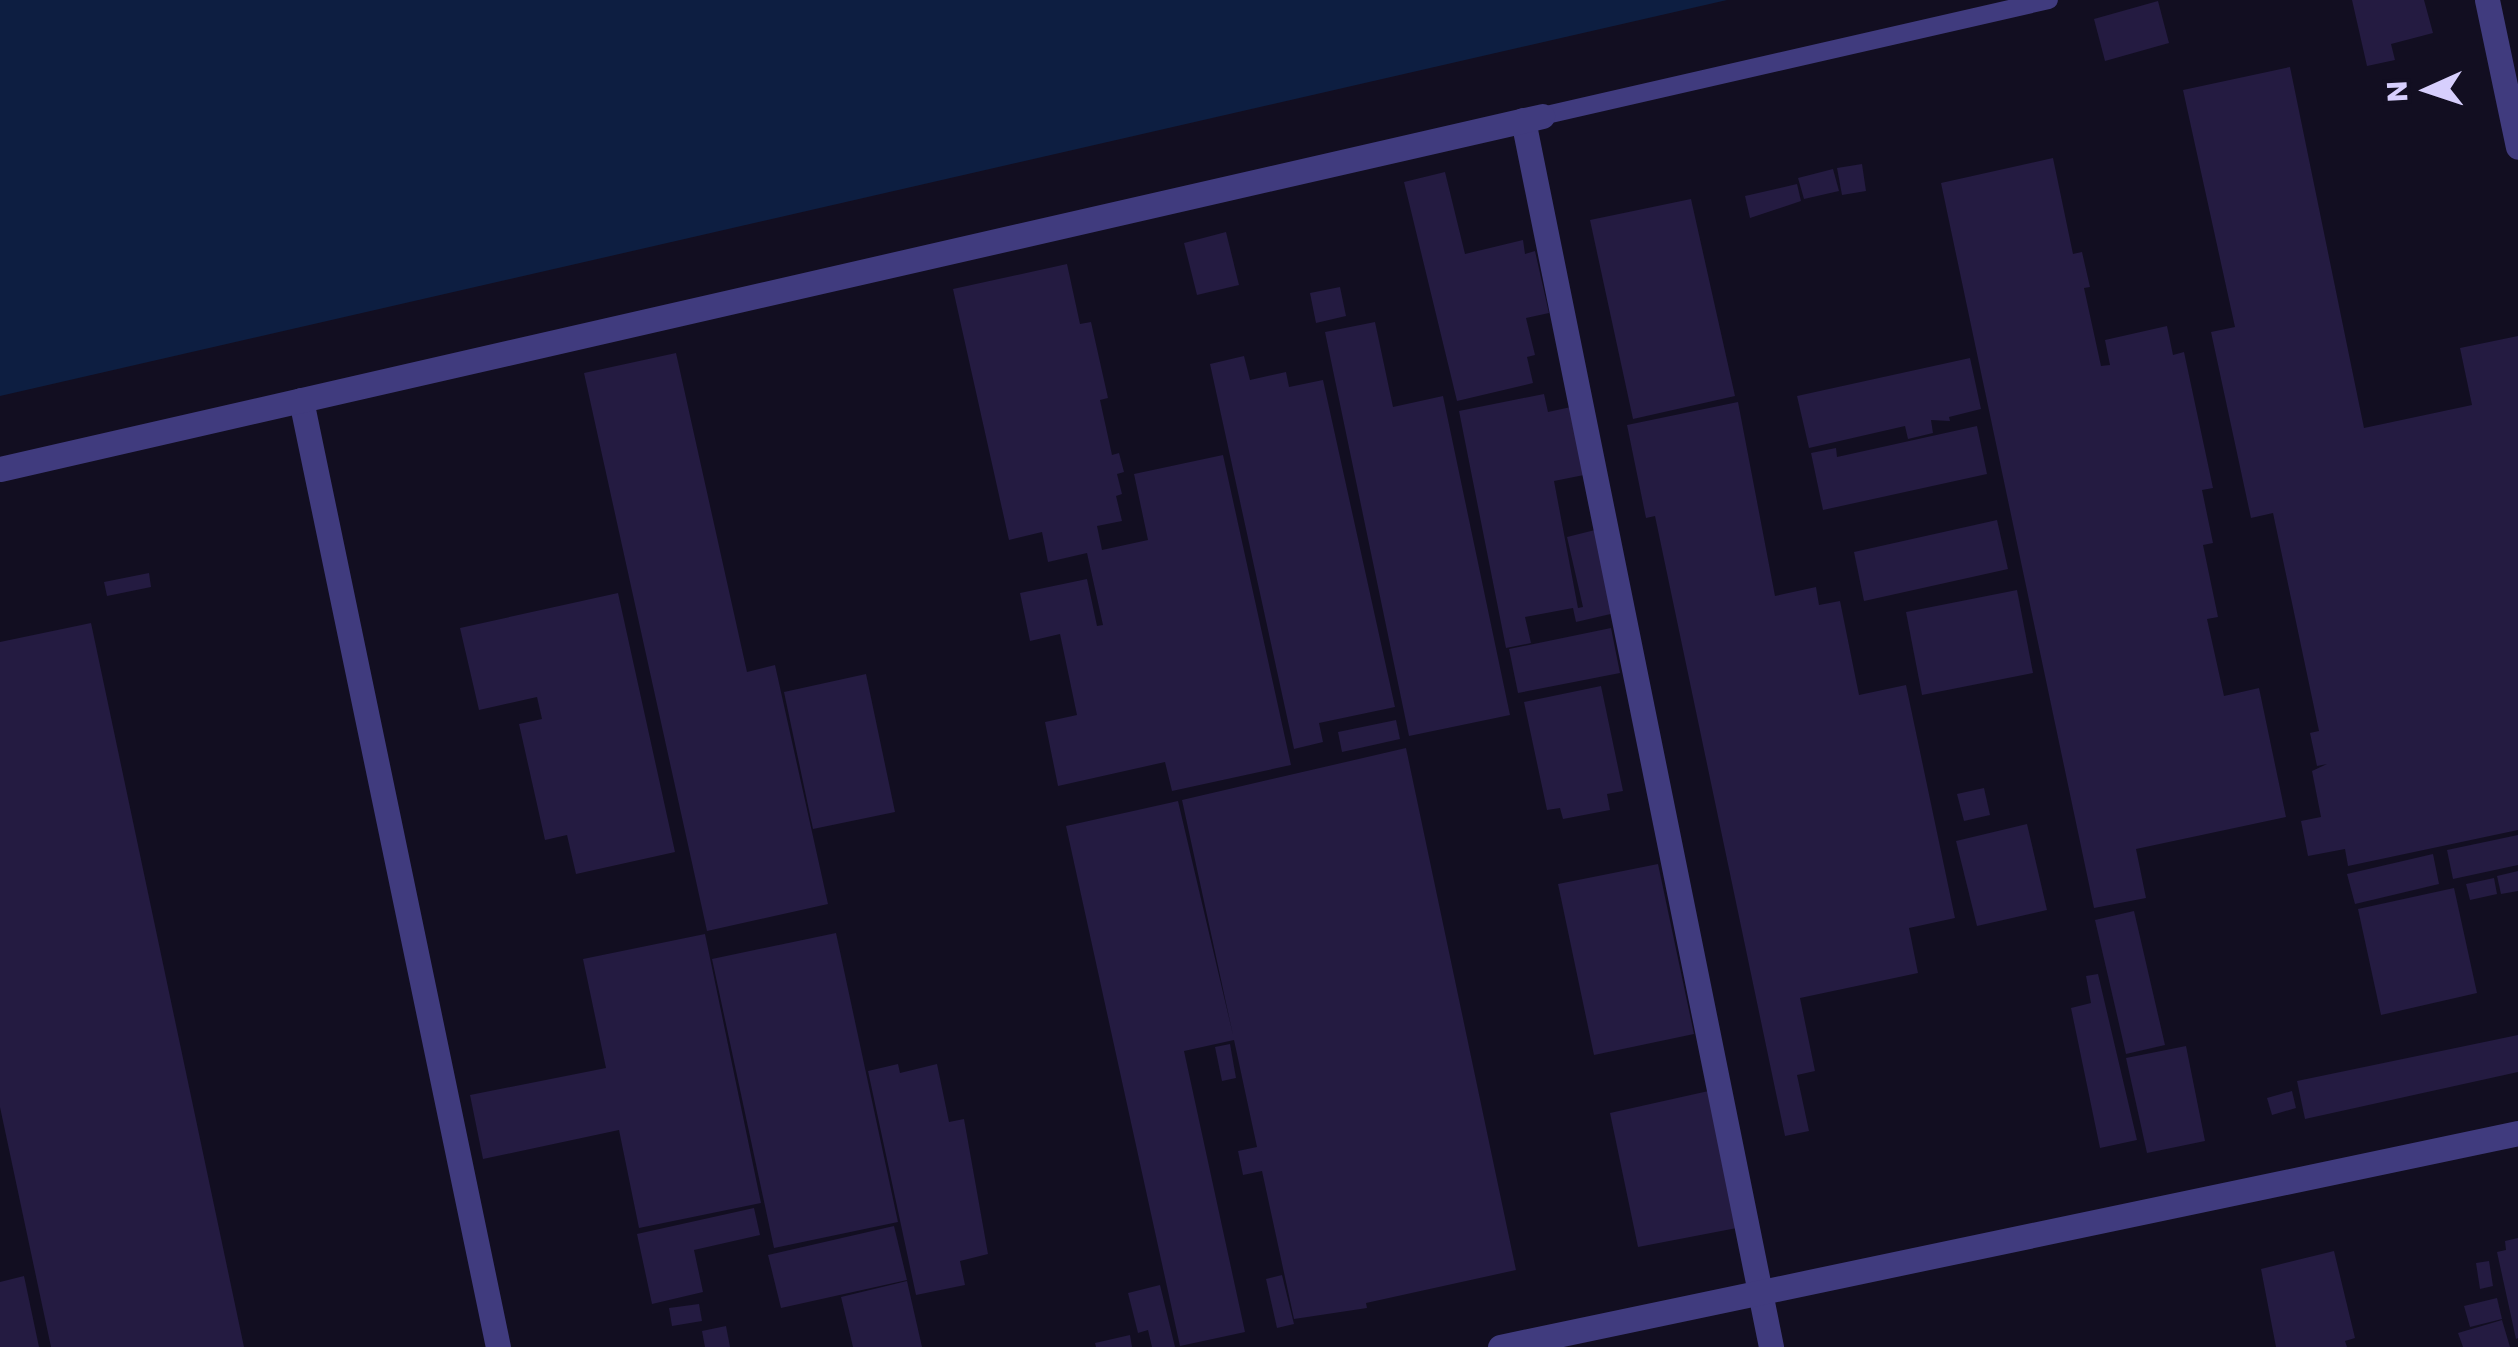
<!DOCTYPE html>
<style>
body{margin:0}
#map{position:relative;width:2518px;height:1347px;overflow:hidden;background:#120e21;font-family:Poppins,sans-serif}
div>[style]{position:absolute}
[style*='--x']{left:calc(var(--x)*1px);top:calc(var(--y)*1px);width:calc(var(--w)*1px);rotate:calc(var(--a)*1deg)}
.water>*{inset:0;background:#0d1e41}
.building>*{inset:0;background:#241b41}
.service>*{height:18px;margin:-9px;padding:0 9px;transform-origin:9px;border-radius:9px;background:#403b7e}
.minor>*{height:25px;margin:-12.5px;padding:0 12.5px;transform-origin:12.5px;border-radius:12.5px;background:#403b7e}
.tertiary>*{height:25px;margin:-12.5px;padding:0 12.5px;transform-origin:12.5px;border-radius:12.5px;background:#403b7e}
span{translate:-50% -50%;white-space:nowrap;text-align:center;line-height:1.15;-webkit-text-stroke:8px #120e21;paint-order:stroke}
.north{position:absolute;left:2378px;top:40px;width:100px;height:100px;-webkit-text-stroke:8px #120e21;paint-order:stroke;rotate:267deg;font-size:28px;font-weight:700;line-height:40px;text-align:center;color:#d7cffd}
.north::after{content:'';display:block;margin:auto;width:35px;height:45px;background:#d7cffd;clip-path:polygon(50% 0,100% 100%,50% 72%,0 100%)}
</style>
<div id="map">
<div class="water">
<div style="clip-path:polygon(0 0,1727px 0,0 396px)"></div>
</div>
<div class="building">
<div style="clip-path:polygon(2352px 0,2424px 0,2433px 33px,2391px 44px,2395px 60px,2367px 66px)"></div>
<div style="clip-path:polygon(2158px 1px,2169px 43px,2105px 61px,2094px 19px)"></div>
<div style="clip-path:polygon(2290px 67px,2364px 428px,2472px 405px,2460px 348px,2518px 336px,2518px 830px,2348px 866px,2345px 849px,2308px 856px,2301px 821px,2321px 817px,2312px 771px,2327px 764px,2317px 766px,2310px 733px,2319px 731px,2273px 513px,2251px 518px,2211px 332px,2235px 327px,2183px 90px)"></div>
<div style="clip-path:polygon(2053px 158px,2073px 254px,2082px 252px,2090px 287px,2084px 288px,2101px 366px,2110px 365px,2105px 340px,2167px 326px,2173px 355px,2184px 352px,2213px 488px,2202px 490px,2213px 543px,2203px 545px,2218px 617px,2207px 619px,2224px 696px,2259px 688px,2286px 817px,2136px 849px,2146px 898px,2094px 908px,1941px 183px)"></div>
<div style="clip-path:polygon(1862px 164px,1866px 191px,1842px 195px,1837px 168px)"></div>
<div style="clip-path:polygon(1833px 169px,1839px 191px,1804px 199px,1798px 178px)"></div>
<div style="clip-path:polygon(1445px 172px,1465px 254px,1523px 240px,1525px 254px,1535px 251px,1549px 313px,1526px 318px,1535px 355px,1527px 357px,1533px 383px,1457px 401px,1404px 182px)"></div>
<div style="clip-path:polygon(1797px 184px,1801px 201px,1750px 218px,1745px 196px)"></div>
<div style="clip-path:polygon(1691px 199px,1735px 396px,1633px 419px,1590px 220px)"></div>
<div style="clip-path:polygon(1226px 232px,1239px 285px,1197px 295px,1184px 243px)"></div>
<div style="clip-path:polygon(1067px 264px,1080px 324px,1091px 322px,1108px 398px,1100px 400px,1112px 455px,1119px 453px,1124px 472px,1117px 474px,1122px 494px,1116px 496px,1122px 521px,1097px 526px,1102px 550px,1148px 540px,1134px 474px,1223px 455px,1291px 765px,1172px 791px,1165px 762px,1058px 786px,1045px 722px,1077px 715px,1060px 634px,1030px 641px,1020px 593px,1087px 579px,1097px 626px,1103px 625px,1087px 553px,1048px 562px,1042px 532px,1009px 540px,953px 289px)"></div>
<div style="clip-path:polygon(1340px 287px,1346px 316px,1316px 323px,1310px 293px)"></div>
<div style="clip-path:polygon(1375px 322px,1393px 407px,1443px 396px,1510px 715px,1409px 736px,1325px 332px)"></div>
<div style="clip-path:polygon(676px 353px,747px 672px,775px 665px,828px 904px,707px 931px,584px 373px)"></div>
<div style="clip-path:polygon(1244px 356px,1250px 380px,1286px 372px,1289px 387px,1323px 380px,1395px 707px,1319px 723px,1323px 742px,1294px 749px,1210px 364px)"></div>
<div style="clip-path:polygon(1970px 358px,1981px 409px,1949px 417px,1950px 421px,1931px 420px,1933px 433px,1908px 439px,1905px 426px,1809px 448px,1797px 396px)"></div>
<div style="clip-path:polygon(1544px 394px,1548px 412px,1571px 407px,1584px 475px,1554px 481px,1578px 608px,1583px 607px,1567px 537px,1595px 530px,1615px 613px,1576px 622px,1573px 608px,1525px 617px,1531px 643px,1506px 648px,1459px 411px)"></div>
<div style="clip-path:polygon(1738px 402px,1775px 596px,1816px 587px,1819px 605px,1840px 601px,1859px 695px,1906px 685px,1955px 918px,1909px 928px,1918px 973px,1800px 998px,1815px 1071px,1797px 1075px,1809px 1131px,1785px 1136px,1655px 516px,1646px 518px,1627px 425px)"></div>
<div style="clip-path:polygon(1977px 426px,1987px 474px,1823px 510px,1811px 453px,1836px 448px,1837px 457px)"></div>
<div style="clip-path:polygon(1997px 520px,2008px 569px,1864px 601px,1854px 552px)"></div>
<div style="clip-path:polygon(149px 573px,151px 587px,107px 596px,104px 582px)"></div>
<div style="clip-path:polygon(2017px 590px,2033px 673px,1922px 695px,1906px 612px)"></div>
<div style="clip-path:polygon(618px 593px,675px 852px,576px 874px,567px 835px,545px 840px,519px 724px,542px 719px,537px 697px,479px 710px,460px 628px)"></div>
<div style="clip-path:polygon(91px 623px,244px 1347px,51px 1347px,0 1107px,0 642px)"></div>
<div style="clip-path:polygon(1611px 628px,1620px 673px,1518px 693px,1509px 649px)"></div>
<div style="clip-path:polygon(866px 674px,895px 812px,813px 829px,784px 692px)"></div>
<div style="clip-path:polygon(1601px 686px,1623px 791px,1607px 794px,1610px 810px,1563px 819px,1560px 808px,1547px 810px,1524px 702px)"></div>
<div style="clip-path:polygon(1396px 720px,1400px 739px,1342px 752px,1338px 732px)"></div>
<div style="clip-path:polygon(1406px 748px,1516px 1270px,1366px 1303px,1367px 1308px,1294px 1319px,1262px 1171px,1243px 1175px,1238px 1151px,1257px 1147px,1234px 1040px,1184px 1051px,1245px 1332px,1180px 1346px,1066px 826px,1178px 801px,1233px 1035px,1182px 800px)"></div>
<div style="clip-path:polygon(1984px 788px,1990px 815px,1964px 821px,1957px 794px)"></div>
<div style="clip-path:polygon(2027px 824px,2047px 910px,1977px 926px,1956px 841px)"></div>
<div style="clip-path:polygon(2518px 835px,2518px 865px,2453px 879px,2447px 850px)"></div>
<div style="clip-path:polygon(2433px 854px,2439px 884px,2355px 904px,2347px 874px)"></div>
<div style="clip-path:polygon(1658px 864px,1694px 1034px,1594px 1055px,1558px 884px)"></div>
<div style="clip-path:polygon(2518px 871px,2518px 891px,2501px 894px,2497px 876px)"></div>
<div style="clip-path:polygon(2494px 878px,2497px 894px,2470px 900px,2466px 884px)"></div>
<div style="clip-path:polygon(2454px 888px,2477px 993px,2381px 1015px,2358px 909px)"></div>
<div style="clip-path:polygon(2134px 911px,2165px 1045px,2126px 1054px,2095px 920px)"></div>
<div style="clip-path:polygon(836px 933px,898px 1222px,774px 1248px,712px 959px)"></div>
<div style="clip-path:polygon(705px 934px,761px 1203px,639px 1228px,619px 1130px,483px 1159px,470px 1095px,606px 1068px,583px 959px)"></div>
<div style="clip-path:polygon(2098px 974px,2137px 1140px,2100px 1148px,2071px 1008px,2091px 1003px,2086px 976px)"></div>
<div style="clip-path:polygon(2518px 1035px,2518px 1072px,2305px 1119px,2297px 1081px)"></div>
<div style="clip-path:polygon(1230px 1044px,1236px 1078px,1222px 1081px,1215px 1047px)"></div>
<div style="clip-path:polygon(2186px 1046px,2205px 1141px,2147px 1153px,2126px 1058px)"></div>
<div style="clip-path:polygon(898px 1064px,900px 1073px,937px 1064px,949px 1122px,964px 1119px,988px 1254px,960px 1261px,965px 1285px,916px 1295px,868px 1071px)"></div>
<div style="clip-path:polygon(1713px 1090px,1742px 1227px,1638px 1247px,1610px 1113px)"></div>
<div style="clip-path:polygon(2292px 1091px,2296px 1108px,2272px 1115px,2267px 1098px)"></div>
<div style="clip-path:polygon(754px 1208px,760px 1235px,694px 1250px,703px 1292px,652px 1304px,637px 1234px)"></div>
<div style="clip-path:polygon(894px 1226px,907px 1280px,781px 1308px,768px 1255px)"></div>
<div style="clip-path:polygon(2518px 1238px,2518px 1338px,2516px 1339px,2497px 1252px,2506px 1250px,2505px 1241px)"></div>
<div style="clip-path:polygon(2334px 1251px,2355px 1338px,2345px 1341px,2347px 1347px,2276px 1347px,2261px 1269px)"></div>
<div style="clip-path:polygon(2489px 1261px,2493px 1286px,2480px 1289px,2476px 1263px)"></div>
<div style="clip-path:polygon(1282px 1275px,1294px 1324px,1277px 1328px,1266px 1279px)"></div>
<div style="clip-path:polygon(24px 1276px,39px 1347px,0 1347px,0 1282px)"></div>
<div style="clip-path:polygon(907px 1281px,922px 1347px,853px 1347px,841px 1297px)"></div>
<div style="clip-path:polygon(1160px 1285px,1175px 1347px,1152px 1347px,1148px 1330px,1138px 1333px,1128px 1293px)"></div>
<div style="clip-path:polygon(2497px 1298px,2502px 1319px,2470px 1327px,2464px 1306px)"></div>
<div style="clip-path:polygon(699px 1304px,702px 1321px,672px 1326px,669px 1308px)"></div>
<div style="clip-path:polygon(2502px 1320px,2510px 1347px,2463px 1347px,2458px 1333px)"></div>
<div style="clip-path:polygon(726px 1326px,730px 1347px,705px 1347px,702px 1331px)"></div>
<div style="clip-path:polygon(1130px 1335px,1132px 1347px,1096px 1347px,1095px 1343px)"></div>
</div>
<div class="service">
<div style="--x:1542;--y:116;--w:520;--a:-12.89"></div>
</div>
<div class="minor">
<div style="--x:2487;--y:0;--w:150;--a:78.1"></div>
<div style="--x:1523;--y:120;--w:1252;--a:78.57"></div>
<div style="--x:301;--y:400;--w:967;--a:78.25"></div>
<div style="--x:0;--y:469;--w:1582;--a:-12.89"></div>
</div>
<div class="tertiary">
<div style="--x:1500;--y:1347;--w:1040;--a:-11.87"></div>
</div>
<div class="north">N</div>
</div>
